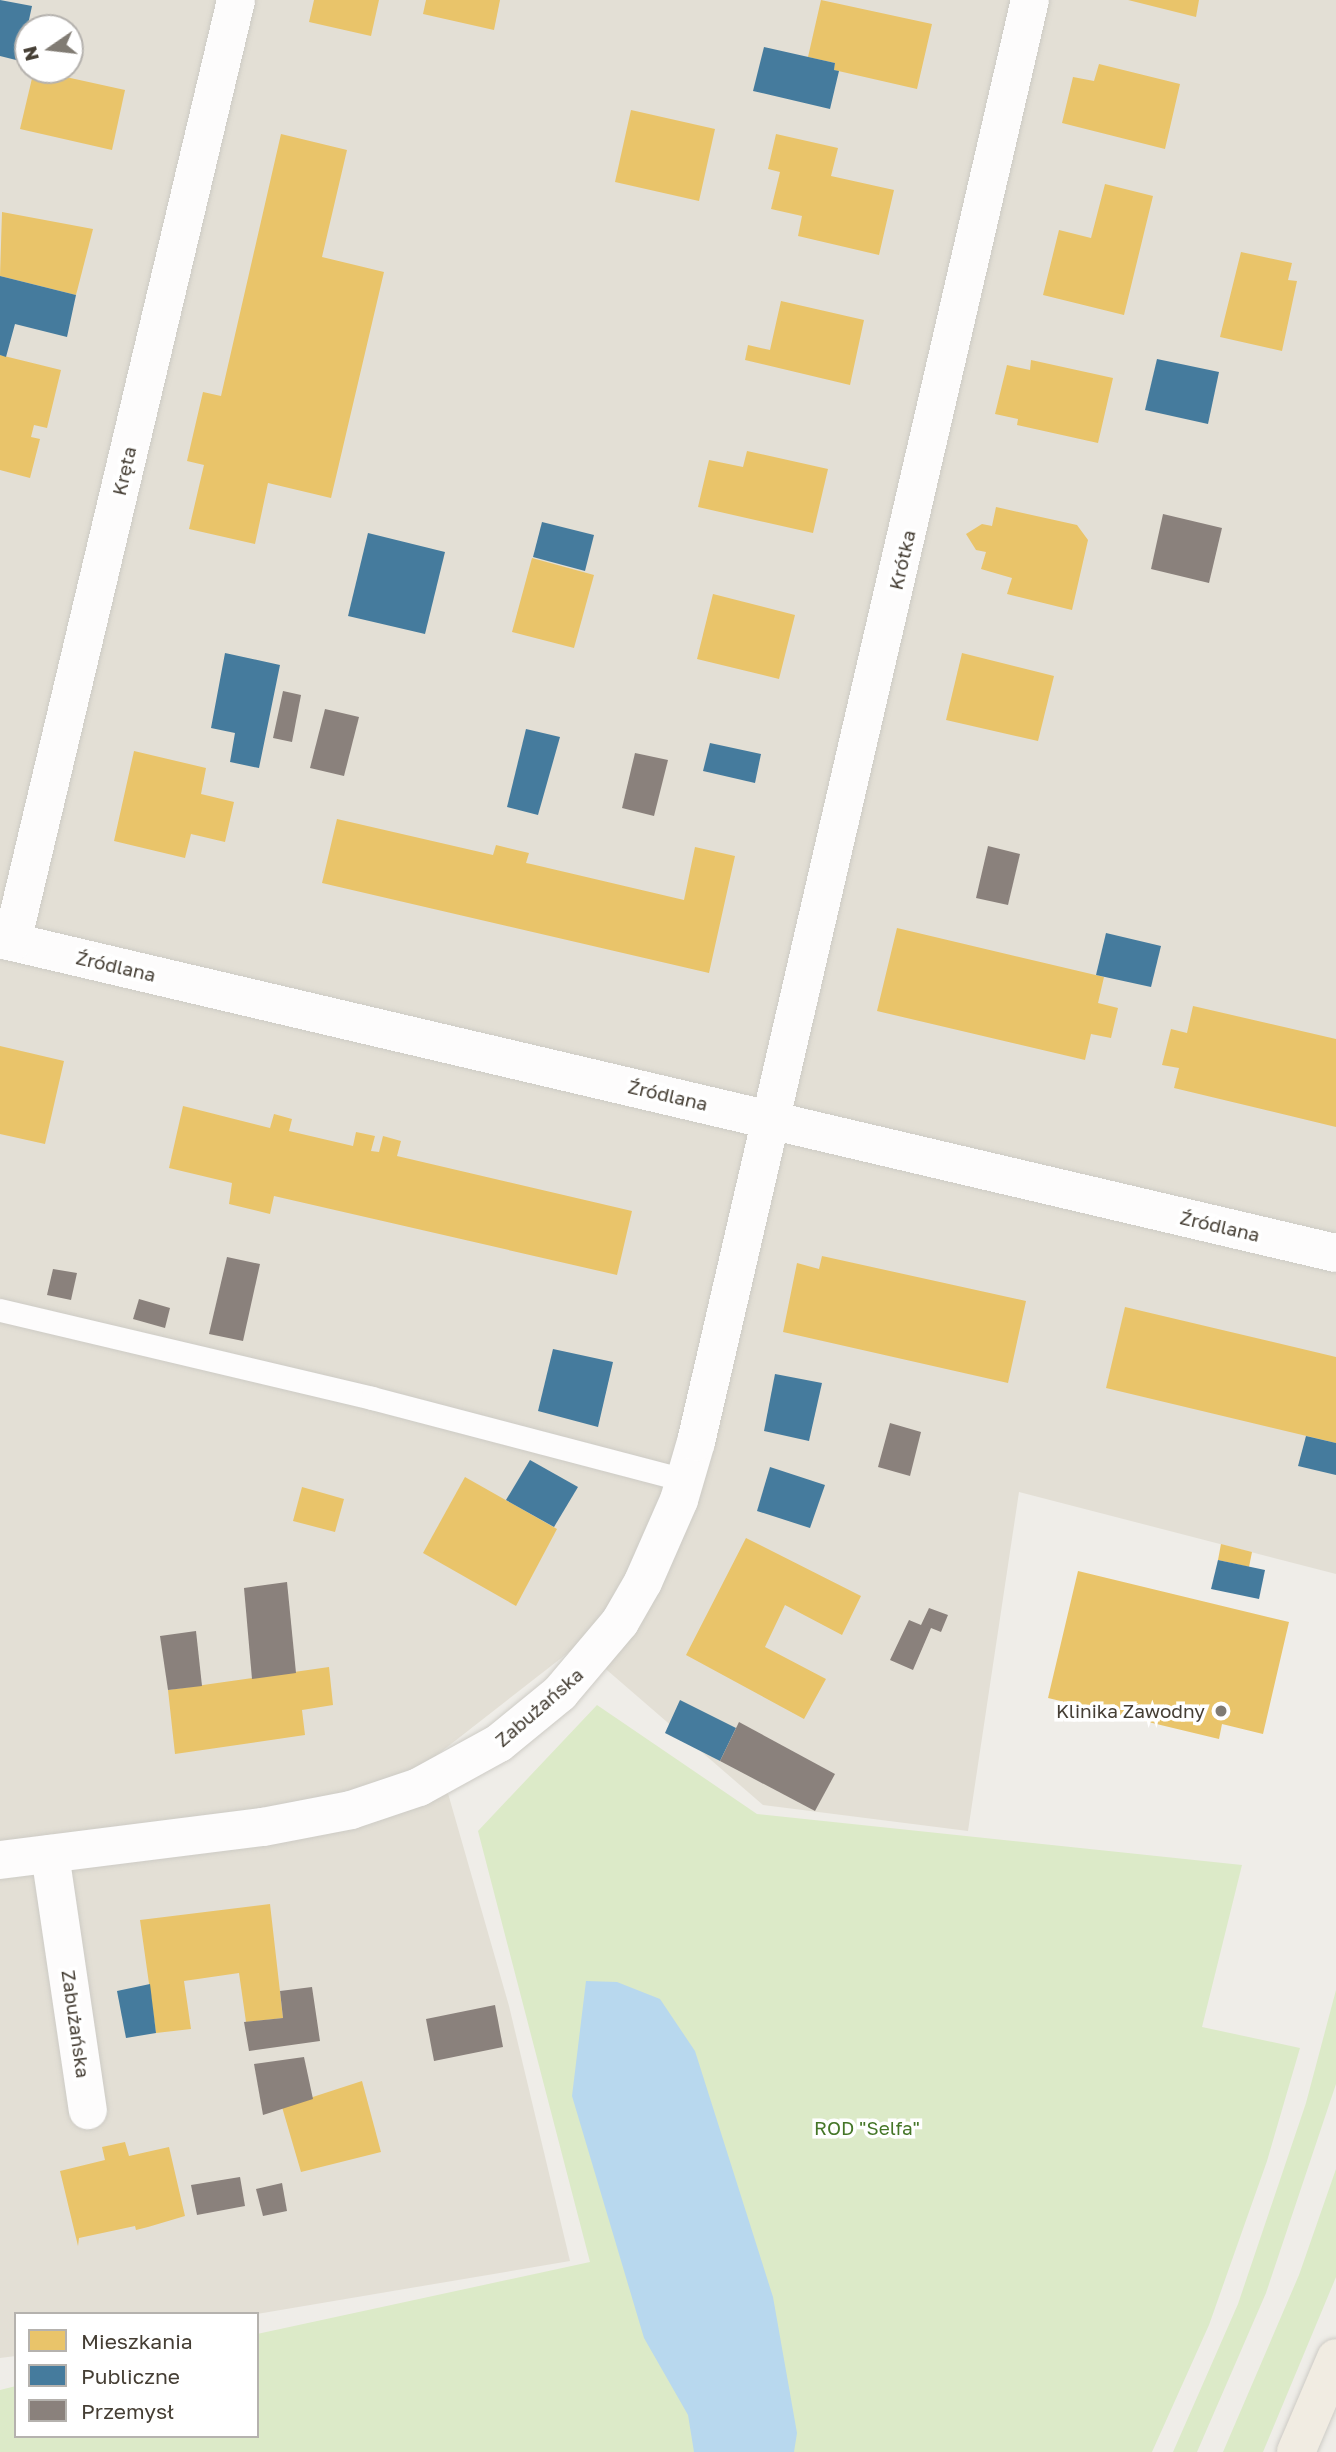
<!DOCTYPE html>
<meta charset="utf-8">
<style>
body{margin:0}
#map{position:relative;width:1336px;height:2452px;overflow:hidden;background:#efede8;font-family:"Golos Text",sans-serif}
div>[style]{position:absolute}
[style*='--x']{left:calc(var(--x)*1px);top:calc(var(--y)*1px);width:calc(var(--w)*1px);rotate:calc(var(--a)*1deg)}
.residential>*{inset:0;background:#e3dfd5}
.green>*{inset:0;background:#dceac8}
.water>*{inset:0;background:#b8d8ee}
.homes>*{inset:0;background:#e9c46a}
.public>*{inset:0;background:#457b9d}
.industry>*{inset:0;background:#8a817c}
.roads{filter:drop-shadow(0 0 2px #cdcbc5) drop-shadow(0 0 2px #cdcbc5)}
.lane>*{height:23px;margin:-11.5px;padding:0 11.5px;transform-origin:11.5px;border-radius:11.5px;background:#fdfcfc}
.street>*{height:38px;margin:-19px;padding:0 19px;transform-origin:19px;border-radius:19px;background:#fdfcfc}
.primary>*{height:38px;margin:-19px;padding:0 19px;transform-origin:19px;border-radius:19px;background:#f1ece2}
.dots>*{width:19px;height:19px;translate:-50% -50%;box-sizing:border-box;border:4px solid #fff;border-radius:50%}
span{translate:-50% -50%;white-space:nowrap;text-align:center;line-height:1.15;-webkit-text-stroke:7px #fff;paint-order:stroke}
.street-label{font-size:19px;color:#453e34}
.poi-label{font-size:19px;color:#453e34}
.right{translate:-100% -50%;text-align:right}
.park-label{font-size:19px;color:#457628}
.legend{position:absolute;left:14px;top:2312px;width:245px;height:126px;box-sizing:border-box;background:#fff;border:2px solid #b5b2ae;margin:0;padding:9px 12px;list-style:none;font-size:21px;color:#453e34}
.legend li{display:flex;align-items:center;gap:14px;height:35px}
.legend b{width:35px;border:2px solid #b5b2ae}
.north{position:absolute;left:14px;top:14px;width:70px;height:70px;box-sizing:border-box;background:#fff;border:2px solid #b5b2ae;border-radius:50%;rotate:256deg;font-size:19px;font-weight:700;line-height:28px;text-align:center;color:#453e34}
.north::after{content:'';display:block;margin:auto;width:24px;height:32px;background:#807b73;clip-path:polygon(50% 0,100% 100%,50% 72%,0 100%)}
</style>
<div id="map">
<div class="residential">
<div style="clip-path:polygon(evenodd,0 0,1336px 0,1336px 1574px,1019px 1492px,968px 1831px,763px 1805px,578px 1645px,437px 1755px,509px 2006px,570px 2261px,257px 2314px,16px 2314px,16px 2356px,0 2358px,0 0,28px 28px,70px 28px,70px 70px,28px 70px,28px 28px)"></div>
</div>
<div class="green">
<div style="clip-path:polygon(597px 1705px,757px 1814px,1242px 1865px,1202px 2027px,1300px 2048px,1267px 2161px,1209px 2325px,1152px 2452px,0 2452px,0 2390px,16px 2386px,16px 2436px,257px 2436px,257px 2334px,590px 2262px,478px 1831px)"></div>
<div style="clip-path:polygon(1336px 1990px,1336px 2084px,1266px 2293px,1197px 2452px,1173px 2452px,1238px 2304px,1306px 2103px)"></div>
<div style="clip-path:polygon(1336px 2169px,1336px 2277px,1263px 2452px,1223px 2452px,1299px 2275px)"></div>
</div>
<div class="water">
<div style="clip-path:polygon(586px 1981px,617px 1982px,660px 1999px,695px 2051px,773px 2297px,797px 2433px,794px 2452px,694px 2452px,688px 2415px,644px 2338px,572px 2096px)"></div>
</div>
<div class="homes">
<div style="clip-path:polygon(314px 0,379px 0,371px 36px,309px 22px)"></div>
<div style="clip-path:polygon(426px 0,500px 0,494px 30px,423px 14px)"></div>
<div style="clip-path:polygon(821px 0,932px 24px,917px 89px,834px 70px,835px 63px,808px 57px)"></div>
<div style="clip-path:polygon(1128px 0,1199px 0,1196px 17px)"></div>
<div style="clip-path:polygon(1099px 64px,1180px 84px,1165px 149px,1062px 123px,1073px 77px,1094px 81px)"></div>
<div style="clip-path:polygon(34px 70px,125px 90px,112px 150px,20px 129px)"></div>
<div style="clip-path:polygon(631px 110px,715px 129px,699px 201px,615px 182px)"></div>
<div style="clip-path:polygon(281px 134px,347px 150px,322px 257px,384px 272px,331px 498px,268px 483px,255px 544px,189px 529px,204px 465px,187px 461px,203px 392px,221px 396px)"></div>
<div style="clip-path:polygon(776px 134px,838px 148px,831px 176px,894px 190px,879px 255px,798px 236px,802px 216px,771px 209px,780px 172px,768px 169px)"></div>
<div style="clip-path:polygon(1105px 184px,1153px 196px,1124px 315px,1043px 295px,1059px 230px,1091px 238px)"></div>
<div style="clip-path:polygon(2px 212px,93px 229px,76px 295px,0 276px)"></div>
<div style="clip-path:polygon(1241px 252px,1292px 263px,1288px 280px,1297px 281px,1282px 351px,1220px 337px)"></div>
<div style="clip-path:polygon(781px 301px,864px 320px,850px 385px,745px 360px,748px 345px,770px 350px)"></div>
<div style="clip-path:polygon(0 355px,61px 370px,47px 428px,34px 425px,31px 437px,40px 439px,30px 478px,0 470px)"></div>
<div style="clip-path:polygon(1031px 360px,1113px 378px,1098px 443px,1017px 425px,1018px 419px,995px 414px,1007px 365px,1030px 370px)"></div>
<div style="clip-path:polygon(747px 451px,828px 469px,813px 533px,698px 507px,709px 460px,743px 467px)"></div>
<div style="clip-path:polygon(996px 507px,1077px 525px,1088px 540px,1072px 610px,1007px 594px,1012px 578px,981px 569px,986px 552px,976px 550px,966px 534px,982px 524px,992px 526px)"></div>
<div style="clip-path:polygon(532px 558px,594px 575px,574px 648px,512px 632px)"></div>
<div style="clip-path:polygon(713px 594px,795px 615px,779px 679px,697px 659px)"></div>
<div style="clip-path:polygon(962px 653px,1054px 676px,1038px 741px,946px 720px)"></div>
<div style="clip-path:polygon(134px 751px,206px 768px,201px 794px,234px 802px,225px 842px,191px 834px,185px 858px,114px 841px)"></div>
<div style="clip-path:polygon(337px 819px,493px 855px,496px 845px,529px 853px,526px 863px,531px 864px,684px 900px,695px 847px,735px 856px,709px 973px,322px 883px)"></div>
<div style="clip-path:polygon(897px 928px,1104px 977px,1098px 1003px,1118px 1008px,1111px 1038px,1091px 1034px,1085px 1060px,877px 1011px)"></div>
<div style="clip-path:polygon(1193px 1006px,1336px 1039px,1336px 1127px,1174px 1088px,1179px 1068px,1162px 1065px,1171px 1029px,1187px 1033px)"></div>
<div style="clip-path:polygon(0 1046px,64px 1061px,45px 1144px,0 1134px)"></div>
<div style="clip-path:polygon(183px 1106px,270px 1128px,274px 1114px,292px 1119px,289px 1131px,353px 1146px,356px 1132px,375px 1136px,371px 1151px,379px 1152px,383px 1136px,401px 1141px,397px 1156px,632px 1211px,617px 1275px,274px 1196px,270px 1214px,229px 1204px,232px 1183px,169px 1168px)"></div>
<div style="clip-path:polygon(822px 1256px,1026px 1301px,1008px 1383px,783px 1332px,797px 1263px,819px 1269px)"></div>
<div style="clip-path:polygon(1125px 1307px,1336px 1357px,1336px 1443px,1106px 1388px)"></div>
<div style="clip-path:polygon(465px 1477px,557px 1529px,516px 1606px,423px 1553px)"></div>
<div style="clip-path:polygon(302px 1487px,344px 1499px,335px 1532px,293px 1521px)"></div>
<div style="clip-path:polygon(746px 1538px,861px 1596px,842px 1635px,785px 1605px,765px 1647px,826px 1679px,804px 1719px,686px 1655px)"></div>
<div style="clip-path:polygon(1221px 1544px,1252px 1552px,1249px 1567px,1218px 1560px)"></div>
<div style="clip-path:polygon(1078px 1571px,1289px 1622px,1263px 1734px,1222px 1724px,1219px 1739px,1048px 1698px)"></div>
<div style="clip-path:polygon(329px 1667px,333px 1705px,302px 1710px,305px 1735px,175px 1754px,168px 1690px)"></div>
<div style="clip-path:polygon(270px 1904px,283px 2018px,246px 2022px,239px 1973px,184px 1981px,191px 2029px,156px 2033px,140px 1920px)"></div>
<div style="clip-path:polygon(362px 2081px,381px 2152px,301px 2172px,282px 2107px)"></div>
<div style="clip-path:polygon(125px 2142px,129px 2156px,169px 2147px,185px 2216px,148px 2227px,136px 2230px,135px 2226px,79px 2238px,78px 2246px,60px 2171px,105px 2160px,102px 2147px)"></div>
</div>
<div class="public">
<div style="clip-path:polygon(0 0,32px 6px,20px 61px,0 56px)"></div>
<div style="clip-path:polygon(764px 47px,835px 63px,834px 70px,839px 71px,830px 109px,753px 91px)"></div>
<div style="clip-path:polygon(0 276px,76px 295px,67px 337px,15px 324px,6px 357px,0 355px)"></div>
<div style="clip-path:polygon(1157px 359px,1219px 372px,1208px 424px,1145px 410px)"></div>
<div style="clip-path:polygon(542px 522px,594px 535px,585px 571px,533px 557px)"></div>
<div style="clip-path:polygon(368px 533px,445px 552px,425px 634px,348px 616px)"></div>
<div style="clip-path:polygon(225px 653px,280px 665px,259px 768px,230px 762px,235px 733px,211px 728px)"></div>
<div style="clip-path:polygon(526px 729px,560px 737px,538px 815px,507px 807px)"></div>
<div style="clip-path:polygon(710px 743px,761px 754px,755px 783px,703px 771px)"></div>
<div style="clip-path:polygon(1106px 933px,1161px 946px,1151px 987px,1096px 975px)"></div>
<div style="clip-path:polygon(553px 1349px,613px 1362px,598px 1427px,538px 1411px)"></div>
<div style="clip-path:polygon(775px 1374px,822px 1383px,809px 1441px,764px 1431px)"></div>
<div style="clip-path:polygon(1306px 1436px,1336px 1443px,1336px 1475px,1298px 1466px)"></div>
<div style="clip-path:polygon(530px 1460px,578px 1487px,554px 1527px,506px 1500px)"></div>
<div style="clip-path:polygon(770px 1467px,825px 1485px,810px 1528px,757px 1511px)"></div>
<div style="clip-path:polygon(1218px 1560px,1265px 1570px,1259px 1599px,1211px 1589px)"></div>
<div style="clip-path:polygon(680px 1700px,736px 1728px,720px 1761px,665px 1733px)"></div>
<div style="clip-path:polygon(150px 1984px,156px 2033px,126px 2038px,117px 1991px)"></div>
</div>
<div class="industry">
<div style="clip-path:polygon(1163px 514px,1222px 528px,1209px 583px,1151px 569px)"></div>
<div style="clip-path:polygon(283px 691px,301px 695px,292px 742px,273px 738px)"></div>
<div style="clip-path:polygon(325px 709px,359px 717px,344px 776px,310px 768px)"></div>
<div style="clip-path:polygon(635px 753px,668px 760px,654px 816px,622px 808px)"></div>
<div style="clip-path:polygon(988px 846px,1020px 854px,1008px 905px,976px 898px)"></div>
<div style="clip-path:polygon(227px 1257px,260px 1264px,243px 1341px,209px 1334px)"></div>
<div style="clip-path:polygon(53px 1269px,77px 1273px,71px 1300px,47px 1295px)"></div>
<div style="clip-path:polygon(139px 1299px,170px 1308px,165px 1328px,133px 1319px)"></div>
<div style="clip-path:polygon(890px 1423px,921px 1432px,910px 1476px,878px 1467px)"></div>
<div style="clip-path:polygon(287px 1582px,296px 1673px,252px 1679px,244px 1588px)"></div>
<div style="clip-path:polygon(929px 1608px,948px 1615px,941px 1632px,931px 1628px,913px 1670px,890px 1660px,909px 1620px,921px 1625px)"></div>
<div style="clip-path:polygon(196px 1631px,202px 1686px,168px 1690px,160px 1636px)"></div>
<div style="clip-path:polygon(739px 1722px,835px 1774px,815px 1811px,720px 1761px)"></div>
<div style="clip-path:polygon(312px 1987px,320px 2041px,249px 2051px,244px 2022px,283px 2018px,280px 1991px)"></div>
<div style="clip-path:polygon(495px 2005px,503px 2047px,434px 2061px,426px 2019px)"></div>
<div style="clip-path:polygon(304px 2057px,313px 2099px,263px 2115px,254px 2064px)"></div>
<div style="clip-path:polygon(240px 2177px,245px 2206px,197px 2215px,191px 2185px)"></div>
<div style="clip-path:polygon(282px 2183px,287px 2211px,263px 2216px,256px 2189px)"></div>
</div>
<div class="roads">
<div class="lane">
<div style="--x:0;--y:1310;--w:382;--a:13.3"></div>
<div style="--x:372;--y:1398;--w:324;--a:14.7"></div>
</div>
<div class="street">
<div style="--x:0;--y:939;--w:1372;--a:13.23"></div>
<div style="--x:12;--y:942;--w:968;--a:-76.62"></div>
<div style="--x:50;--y:1854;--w:259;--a:81.6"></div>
<div style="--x:0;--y:1860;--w:265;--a:-7.2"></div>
<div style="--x:263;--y:1827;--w:90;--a:-10.9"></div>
<div style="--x:351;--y:1810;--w:72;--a:-18.7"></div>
<div style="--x:419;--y:1787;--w:91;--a:-28.8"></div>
<div style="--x:499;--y:1743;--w:79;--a:-39.3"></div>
<div style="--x:560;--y:1693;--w:93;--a:-49.8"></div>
<div style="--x:620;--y:1622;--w:46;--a:-60.1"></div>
<div style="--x:643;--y:1582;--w:90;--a:-66.3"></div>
<div style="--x:679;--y:1500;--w:60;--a:-73.7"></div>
<div style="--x:696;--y:1442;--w:1480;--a:-76.96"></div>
</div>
<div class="primary">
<div style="--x:1296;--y:2452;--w:102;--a:-66.9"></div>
</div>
</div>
<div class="dots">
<div style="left:1221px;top:1711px;background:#807b73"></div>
</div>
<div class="street-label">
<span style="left:124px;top:471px;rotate:-77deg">Kręta</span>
<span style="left:902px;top:560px;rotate:-77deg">Krótka</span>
<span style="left:116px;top:966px;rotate:13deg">Źródlana</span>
<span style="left:668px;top:1095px;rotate:13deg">Źródlana</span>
<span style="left:1220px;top:1226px;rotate:13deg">Źródlana</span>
<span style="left:539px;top:1707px;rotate:-41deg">Zabużańska</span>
<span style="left:76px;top:2024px;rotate:82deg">Zabużańska</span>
</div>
<div class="poi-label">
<span class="right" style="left:1205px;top:1711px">Klinika Zawodny</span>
</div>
<div class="park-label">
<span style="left:867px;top:2128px">ROD "Selfa"</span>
</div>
<ul class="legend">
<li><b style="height:19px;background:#e9c46a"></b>Mieszkania</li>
<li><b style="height:19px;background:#457b9d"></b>Publiczne</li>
<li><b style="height:19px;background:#8a817c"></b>Przemysł</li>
</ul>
<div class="north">N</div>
</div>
